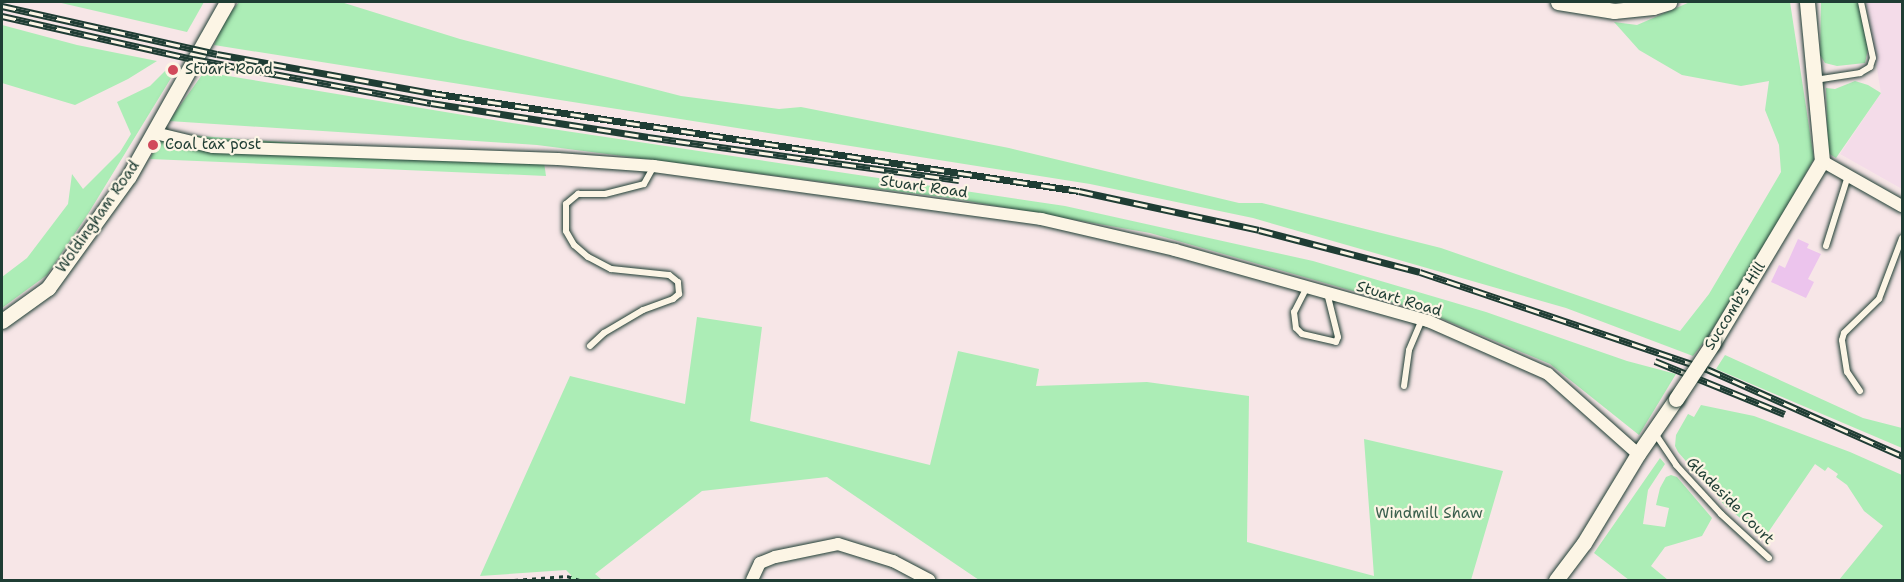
<!DOCTYPE html>
<html>
<head>
<meta charset="utf-8">
<style>
  body { margin:0 }
  #map { position:relative; width:1904px; height:582px; overflow:hidden; background:#f7e6e7; font-family:"Shantell Sans",sans-serif }
  div>[style] { position:absolute }
  [style*='--x'] { left:calc(var(--x)*1px); top:calc(var(--y)*1px); width:calc(var(--w)*1px); rotate:calc(var(--a)*1deg) }
  .built>* { inset:0; background:#f4dce9 }
  .green>* { inset:0; background:#acedb6 }
  .building>* { inset:0; background:#ecc4ed }
  .path>* { height:3px; margin-top:-1.5px; transform-origin:0; background:repeating-linear-gradient(90deg,#1f3d34 0 4.5px,transparent 0 9px) }
  .roads { filter:drop-shadow(0 0 2px #1f3d34) drop-shadow(0 0 2px #1f3d34) }
  .service>* { height:6px; margin:-3px; padding:0 3px; transform-origin:3px; border-radius:3px; background:#fcf5e5 }
  .minor>* { height:12px; margin:-6px; padding:0 6px; transform-origin:6px; border-radius:6px; background:#fcf5e5 }
  .tertiary>* { height:15px; margin:-7.5px; padding:0 7.5px; transform-origin:7.5px; border-radius:7.5px; background:#fcf5e5 }
  .rail>* { height:7px; margin-top:-3.5px; transform-origin:0; background:repeating-linear-gradient(90deg,#fcf5e5 0 14px,#1f3d34 0 28px); box-sizing:border-box; border-block:2px solid #1f3d34 }
  .bridges { filter:drop-shadow(0 0 2px #1f3d34) drop-shadow(0 0 2px #1f3d34) }
  .tertiary-bridge>* { height:15px; margin:-7.5px; padding:0 7.5px; transform-origin:7.5px; border-radius:7.5px; background:#fcf5e5 }
  .dots>* { width:16px; height:16px; translate:-50% -50%; box-sizing:border-box; border:3px solid #fcf5e5; border-radius:50% }
  span { translate:-50% -50%; white-space:nowrap; text-align:center; line-height:1.15; -webkit-text-stroke:4.5px #fcf5e5; paint-order:stroke }
  .poi-label { font-size:15px; color:#1f3d34 }
  .left { translate:0 -50%; text-align:left }
  .street-label { font-size:15px; color:#1f3d34 }
  .park-label { font-size:15px; color:#3b604e }
  .frame { position:absolute; inset:0; border:3px solid #1f3d34; pointer-events:none }
</style>
</head>
<body>
<div id="map">
  <div class="built">
    <div style="clip-path:polygon(1866px 2px,1902px 2px,1902px 189px,1840px 154px,1881px 93px)"></div>
  </div>
  <div class="green">
    <div style="clip-path:polygon(57px 2px,204px 2px,187px 32px)"></div>
    <div style="clip-path:polygon(239px 2px,341px 2px,460px 39px,681px 96px,779px 109px,801px 107px,1009px 148px,1239px 203px,1262px 203px,1441px 248px,1680px 331px,1709px 294px,1781px 172px,1779px 145px,1765px 110px,1769px 81px,1741px 86px,1682px 75px,1639px 50px,1614px 22px,1637px 25px,1690px 2px,1790px 2px,1814px 159px,1759px 255px,1707px 338px,1693px 356px,1566px 308px,1253px 218px,1090px 184px,214px 45px,225px 19px)"></div>
    <div style="clip-path:polygon(1821px 2px,1858px 2px,1868px 49px,1865px 63px,1837px 66px,1825px 63px,1820px 55px)"></div>
    <div style="clip-path:polygon(2px 25px,77px 45px,157px 61px,128px 79px,75px 105px,2px 83px)"></div>
    <div style="clip-path:polygon(172px 64px,179px 65px,88px 214px,47px 275px,2px 308px,2px 277px,27px 258px,68px 204px,72px 174px,83px 189px,120px 152px,131px 134px,117px 102px,150px 86px)"></div>
    <div style="clip-path:polygon(204px 72px,512px 123px,1065px 206px,1313px 261px,1486px 312px,1627px 361px,1676px 374px,1639px 435px,1550px 364px,1426px 312px,1150px 233px,956px 199px,537px 145px,169px 121px)"></div>
    <div style="clip-path:polygon(1855px 81px,1868px 85px,1881px 93px,1836px 158px,1828px 153px,1826px 88px,1835px 89px)"></div>
    <div style="clip-path:polygon(161px 133px,544px 162px,546px 176px,150px 159px)"></div>
    <div style="clip-path:polygon(697px 317px,762px 327px,750px 421px,930px 465px,958px 351px,1039px 369px,1036px 386px,1147px 382px,1249px 396px,1247px 542px,1374px 576px,1364px 439px,1503px 471px,1471px 580px,979px 580px,827px 477px,702px 491px,595px 574px,602px 580px,571px 580px,571px 575px,566px 570px,480px 576px,570px 376px,685px 404px)"></div>
    <div style="clip-path:polygon(1725px 355px,1863px 418px,1902px 428px,1902px 448px,1716px 369px)"></div>
    <div style="clip-path:polygon(1701px 405px,1754px 416px,1850px 452px,1902px 475px,1902px 580px,1839px 580px,1883px 526px,1864px 511px,1847px 485px,1836px 477px,1838px 474px,1828px 467px,1825px 471px,1815px 464px,1765px 537px,1726px 507px,1678px 452px,1675px 446px,1676px 435px,1688px 414px,1694px 417px)"></div>
    <div style="clip-path:polygon(1660px 458px,1665px 464px,1648px 490px,1643px 524px,1665px 527px,1669px 508px,1656px 505px,1660px 488px,1666px 477px,1671px 475px,1677px 477px,1712px 518px,1702px 536px,1665px 547px,1651px 566px,1668px 580px,1629px 580px,1594px 553px)"></div>
  </div>
  <div class="building">
    <div style="clip-path:polygon(1798px 239px,1809px 244px,1807px 248px,1821px 254px,1808px 279px,1814px 282px,1806px 298px,1771px 282px,1779px 265px,1785px 268px)"></div>
  </div>
  <div class="path">
    <div style="--x:514;--y:580;--w:53;--a:-4.3"></div>
    <div style="--x:567;--y:576;--w:13;--a:18"></div>
  </div>
  <div class="roads">
    <div class="service">
      <div style="--x:1815;--y:80;--w:46;--a:-8.8"></div>
      <div style="--x:1860;--y:73;--w:12;--a:-31"></div>
      <div style="--x:1870;--y:67;--w:9;--a:-72"></div>
      <div style="--x:1873;--y:58;--w:57;--a:-102.1"></div>
      <div style="--x:1826;--y:246;--w:73;--a:-72.6"></div>
      <div style="--x:1307;--y:287;--w:28;--a:117"></div>
      <div style="--x:1294;--y:312;--w:16;--a:83"></div>
      <div style="--x:1296;--y:328;--w:8;--a:45"></div>
      <div style="--x:1302;--y:334;--w:35;--a:13"></div>
      <div style="--x:1336;--y:342;--w:5;--a:-68"></div>
      <div style="--x:1338;--y:337;--w:45;--a:-104"></div>
      <div style="--x:590;--y:346;--w:19;--a:-43"></div>
      <div style="--x:604;--y:333;--w:45;--a:-30.5"></div>
      <div style="--x:643;--y:310;--w:32;--a:-20"></div>
      <div style="--x:673;--y:299;--w:8;--a:-40"></div>
      <div style="--x:679;--y:294;--w:12;--a:-95"></div>
      <div style="--x:678;--y:282;--w:11;--a:-142"></div>
      <div style="--x:669;--y:275;--w:58;--a:-174.1"></div>
      <div style="--x:611;--y:269;--w:26;--a:-152"></div>
      <div style="--x:588;--y:257;--w:18;--a:-139"></div>
      <div style="--x:574;--y:245;--w:16;--a:-120"></div>
      <div style="--x:566;--y:231;--w:27;--a:-90"></div>
      <div style="--x:566;--y:204;--w:16;--a:-40"></div>
      <div style="--x:578;--y:194;--w:27;--a:0"></div>
      <div style="--x:605;--y:194;--w:40;--a:-14.4"></div>
      <div style="--x:644;--y:184;--w:21;--a:-61"></div>
      <div style="--x:1404;--y:386;--w:36;--a:-82"></div>
      <div style="--x:1409;--y:350;--w:34;--a:-67"></div>
      <div style="--x:1860;--y:391;--w:23;--a:-124"></div>
      <div style="--x:1847;--y:372;--w:32;--a:-99"></div>
      <div style="--x:1842;--y:340;--w:7;--a:-74"></div>
      <div style="--x:1844;--y:333;--w:49;--a:-44.2"></div>
      <div style="--x:1879;--y:299;--w:65;--a:-69.3"></div>
      <div style="--x:1654;--y:432;--w:40;--a:56"></div>
      <div style="--x:1676;--y:465;--w:67;--a:47.4"></div>
      <div style="--x:1721;--y:514;--w:65;--a:42.5"></div>
    </div>
    <div class="minor">
      <div style="--x:155;--y:133;--w:60;--a:13.6"></div>
      <div style="--x:213;--y:147;--w:345;--a:2"></div>
      <div style="--x:558;--y:159;--w:96;--a:4.2"></div>
      <div style="--x:654;--y:166;--w:391;--a:7.8"></div>
      <div style="--x:1041;--y:219;--w:138;--a:13"></div>
      <div style="--x:1175;--y:250;--w:263;--a:15.7"></div>
      <div style="--x:1428;--y:321;--w:131;--a:23.8"></div>
      <div style="--x:1548;--y:374;--w:120;--a:41.6"></div>
      <div style="--x:1822;--y:161;--w:92;--a:29.4"></div>
      <div style="--x:752;--y:580;--w:19;--a:-65"></div>
      <div style="--x:760;--y:563;--w:16;--a:-22"></div>
      <div style="--x:775;--y:557;--w:64;--a:-11.7"></div>
      <div style="--x:838;--y:544;--w:58;--a:17.2"></div>
      <div style="--x:893;--y:561;--w:41;--a:27.8"></div>
    </div>
    <div class="tertiary">
      <div style="--x:1558;--y:2;--w:57;--a:9.1"></div>
      <div style="--x:1614;--y:11;--w:39;--a:-6"></div>
      <div style="--x:1653;--y:7;--w:17;--a:-17"></div>
      <div style="--x:2;--y:321;--w:57;--a:-35.7"></div>
      <div style="--x:48;--y:288;--w:138;--a:-54.1"></div>
      <div style="--x:129;--y:176;--w:200;--a:-60.6"></div>
      <div style="--x:1713;--y:343;--w:212;--a:-59.1"></div>
      <div style="--x:1822;--y:161;--w:160;--a:-95.4"></div>
      <div style="--x:1556;--y:580;--w:46;--a:-52.9"></div>
      <div style="--x:1584;--y:543;--w:104;--a:-58.8"></div>
      <div style="--x:1638;--y:454;--w:67;--a:-55.4"></div>
    </div>
  </div>
  <div class="rail">
    <div style="--x:2;--y:6;--w:220;--a:12.6"></div>
    <div style="--x:217;--y:54;--w:219;--a:10.3"></div>
    <div style="--x:432;--y:93;--w:654;--a:8.61"></div>
    <div style="--x:1079;--y:191;--w:184;--a:12.2"></div>
    <div style="--x:1259;--y:230;--w:166;--a:14.6"></div>
    <div style="--x:1420;--y:272;--w:303;--a:18.7"></div>
    <div style="--x:1707;--y:369;--w:214;--a:24"></div>
    <div style="--x:2;--y:16;--w:196;--a:12.7"></div>
    <div style="--x:193;--y:59;--w:242;--a:10.5"></div>
    <div style="--x:431;--y:103;--w:220;--a:8.9"></div>
    <div style="--x:648;--y:137;--w:314;--a:7.9"></div>
    <div style="--x:1655;--y:361;--w:140;--a:22.2"></div>
  </div>
  <div class="bridges">
    <div class="tertiary-bridge">
      <div style="--x:1676;--y:399;--w:67;--a:-56.5"></div>
    </div>
  </div>
  <div class="dots">
    <div style="left:173px;top:70px;background:#d1495b"></div>
    <div style="left:153px;top:145px;background:#d1495b"></div>
  </div>
  <div class="poi-label">
    <span class="left" style="left:185px;top:70px">Stuart Road</span>
    <span class="left" style="left:165px;top:145px">Coal tax post</span>
  </div>
  <div class="street-label">
    <span style="left:924px;top:187px;rotate:8deg">Stuart Road</span>
    <span style="left:98px;top:217px;rotate:-55deg">Woldingham Road</span>
    <span style="left:1399px;top:299px;rotate:17deg">Stuart Road</span>
    <span style="left:1735px;top:306px;rotate:-58deg">Succomb's Hill</span>
    <span style="left:1730px;top:501px;rotate:45deg">Gladeside Court</span>
  </div>
  <div class="park-label">
    <span style="left:1429px;top:514px">Windmill Shaw</span>
  </div>
  <div class="frame"></div>
</div>
</body>
</html>
